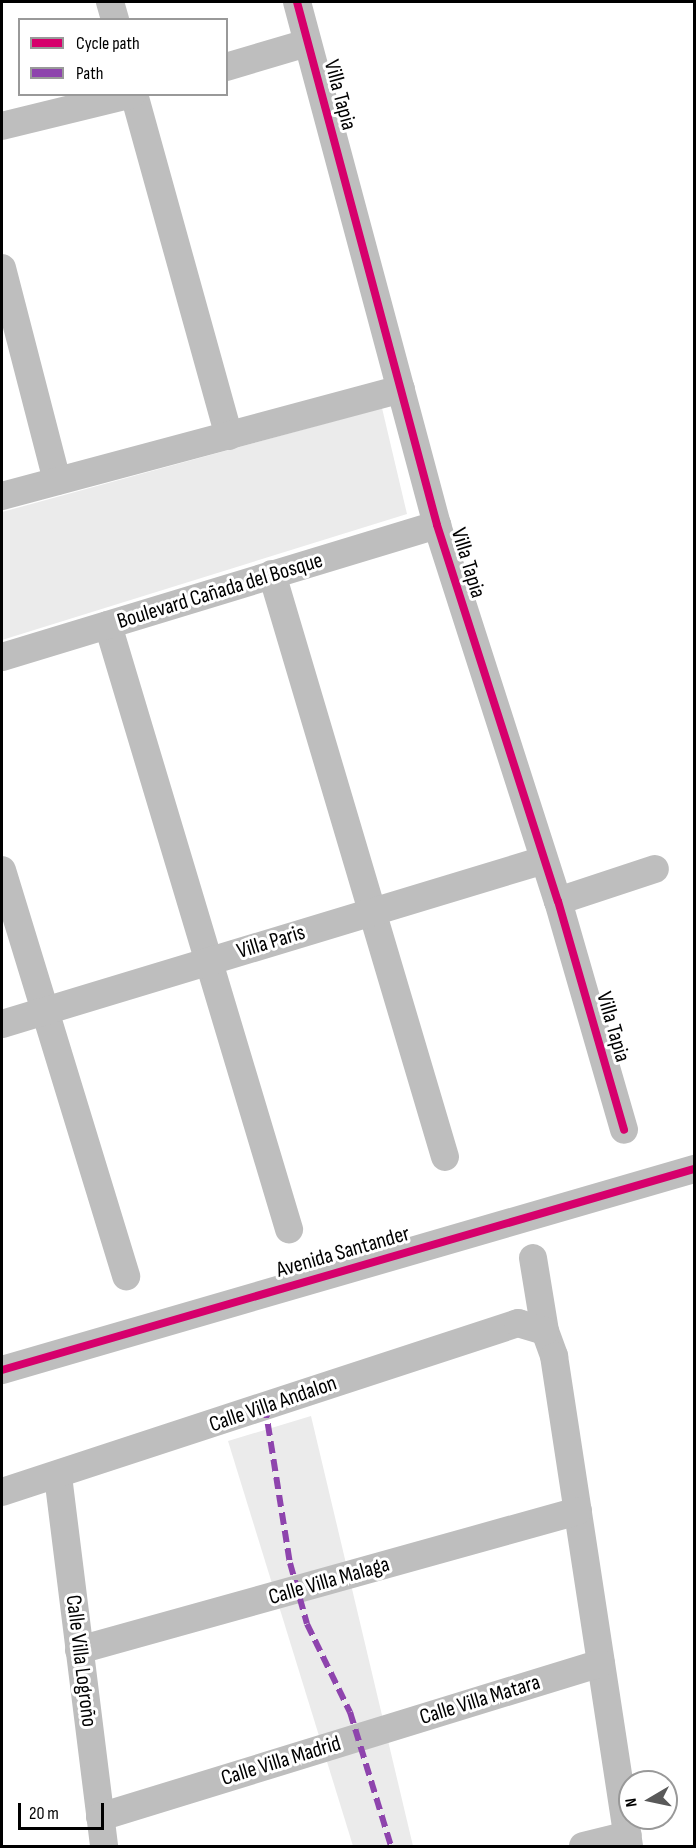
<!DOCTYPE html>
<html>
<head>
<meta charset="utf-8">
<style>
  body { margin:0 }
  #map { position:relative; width:696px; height:1848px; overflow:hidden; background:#fff; font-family:"Sofia Sans Condensed",sans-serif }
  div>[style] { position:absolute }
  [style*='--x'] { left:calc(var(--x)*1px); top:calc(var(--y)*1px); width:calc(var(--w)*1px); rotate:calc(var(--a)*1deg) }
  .green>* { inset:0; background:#ebebeb }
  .minor>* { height:28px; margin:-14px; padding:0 14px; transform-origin:14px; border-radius:14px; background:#bebebe }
  .quiet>* { height:6px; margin-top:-3px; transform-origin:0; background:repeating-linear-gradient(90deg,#8e44ad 0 12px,transparent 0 18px) }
  .cycleway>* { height:8px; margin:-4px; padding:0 4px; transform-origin:4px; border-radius:4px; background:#d6006c }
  span { translate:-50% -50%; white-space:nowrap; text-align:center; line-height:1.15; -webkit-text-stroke:6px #fff; paint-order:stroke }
  .street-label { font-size:22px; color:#000 }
  .frame { position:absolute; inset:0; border:3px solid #000; pointer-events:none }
  .legend { position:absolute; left:18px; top:18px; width:210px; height:78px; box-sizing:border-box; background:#fff; border:2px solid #999; margin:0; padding:8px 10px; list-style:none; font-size:18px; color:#000 }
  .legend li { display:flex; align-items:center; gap:12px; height:30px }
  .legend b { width:30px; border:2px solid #999 }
  .north { position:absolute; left:618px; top:1770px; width:60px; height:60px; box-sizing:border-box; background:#fff; border:2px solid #999; border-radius:50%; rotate:261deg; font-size:16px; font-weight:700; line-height:24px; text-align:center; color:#000 }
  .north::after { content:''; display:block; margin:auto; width:21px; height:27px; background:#595959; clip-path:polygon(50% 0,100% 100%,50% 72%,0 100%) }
  .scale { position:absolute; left:18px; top:1803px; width:86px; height:27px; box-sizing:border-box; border:3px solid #000; border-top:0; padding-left:8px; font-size:18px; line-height:21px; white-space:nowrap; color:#000; -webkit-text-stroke:4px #fff; paint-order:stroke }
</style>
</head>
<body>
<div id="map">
  <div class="green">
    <div style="clip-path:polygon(382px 408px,407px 514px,2px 640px,2px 512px)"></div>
    <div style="clip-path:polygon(311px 1416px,413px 1846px,353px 1846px,228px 1441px)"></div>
  </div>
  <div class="minor">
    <div style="--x:110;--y:2;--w:19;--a:74"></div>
    <div style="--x:297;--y:2;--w:541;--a:75.01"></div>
    <div style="--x:437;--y:525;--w:395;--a:72.2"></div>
    <div style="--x:558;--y:901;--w:238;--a:73.9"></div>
    <div style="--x:226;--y:67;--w:84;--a:-16.5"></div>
    <div style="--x:134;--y:94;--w:355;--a:74.5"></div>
    <div style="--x:2;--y:126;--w:134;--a:-13.8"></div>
    <div style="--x:2;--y:268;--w:220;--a:75.5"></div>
    <div style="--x:2;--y:496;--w:413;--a:-15"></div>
    <div style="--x:272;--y:574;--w:608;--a:73.47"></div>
    <div style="--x:108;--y:625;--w:631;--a:73.32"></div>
    <div style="--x:2;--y:657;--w:455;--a:-16.9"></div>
    <div style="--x:2;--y:870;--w:425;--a:73"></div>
    <div style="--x:558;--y:901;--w:102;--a:-18.3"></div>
    <div style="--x:2;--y:1024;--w:563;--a:-16.83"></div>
    <div style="--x:533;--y:1258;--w:74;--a:80.7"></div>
    <div style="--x:545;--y:1331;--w:27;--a:70"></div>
    <div style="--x:554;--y:1356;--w:496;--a:81.3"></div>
    <div style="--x:2;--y:1370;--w:721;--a:-16.2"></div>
    <div style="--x:58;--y:1476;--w:373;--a:82.9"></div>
    <div style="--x:2;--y:1492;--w:543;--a:-18.13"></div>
    <div style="--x:518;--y:1323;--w:28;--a:17"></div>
    <div style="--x:79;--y:1650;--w:518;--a:-15.57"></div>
    <div style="--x:100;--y:1817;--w:524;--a:-17.09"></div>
    <div style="--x:583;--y:1846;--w:46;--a:-13.7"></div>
  </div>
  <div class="quiet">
    <div style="--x:265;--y:1406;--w:159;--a:81"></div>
    <div style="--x:290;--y:1563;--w:63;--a:74.4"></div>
    <div style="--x:307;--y:1624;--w:98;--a:64"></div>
    <div style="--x:350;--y:1712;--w:140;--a:73"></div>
  </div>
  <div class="cycleway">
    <div style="--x:297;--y:2;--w:541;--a:75.01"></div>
    <div style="--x:437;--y:525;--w:395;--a:72.2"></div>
    <div style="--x:558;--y:901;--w:238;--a:73.9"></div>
    <div style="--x:2;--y:1370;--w:721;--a:-16.2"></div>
  </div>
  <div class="street-label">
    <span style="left:340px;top:95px;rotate:75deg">Villa Tapia</span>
    <span style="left:468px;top:563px;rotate:73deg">Villa Tapia</span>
    <span style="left:220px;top:591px;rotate:-17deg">Boulevard Cañada del Bosque</span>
    <span style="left:271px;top:942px;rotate:-17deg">Villa Paris</span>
    <span style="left:613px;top:1027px;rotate:74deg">Villa Tapia</span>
    <span style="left:343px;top:1252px;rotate:-16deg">Avenida Santander</span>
    <span style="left:273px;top:1404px;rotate:-19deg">Calle Villa Andalon</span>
    <span style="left:329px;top:1581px;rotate:-16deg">Calle Villa Malaga</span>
    <span style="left:81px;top:1661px;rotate:83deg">Calle Villa Logroño</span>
    <span style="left:480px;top:1700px;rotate:-17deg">Calle Villa Matara</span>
    <span style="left:281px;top:1761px;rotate:-17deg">Calle Villa Madrid</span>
  </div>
  <div class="frame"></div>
  <ul class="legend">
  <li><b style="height:8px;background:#d6006c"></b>Cycle path</li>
  <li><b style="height:8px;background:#8e44ad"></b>Path</li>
  </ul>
  <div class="north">N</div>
  <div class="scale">20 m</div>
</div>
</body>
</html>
